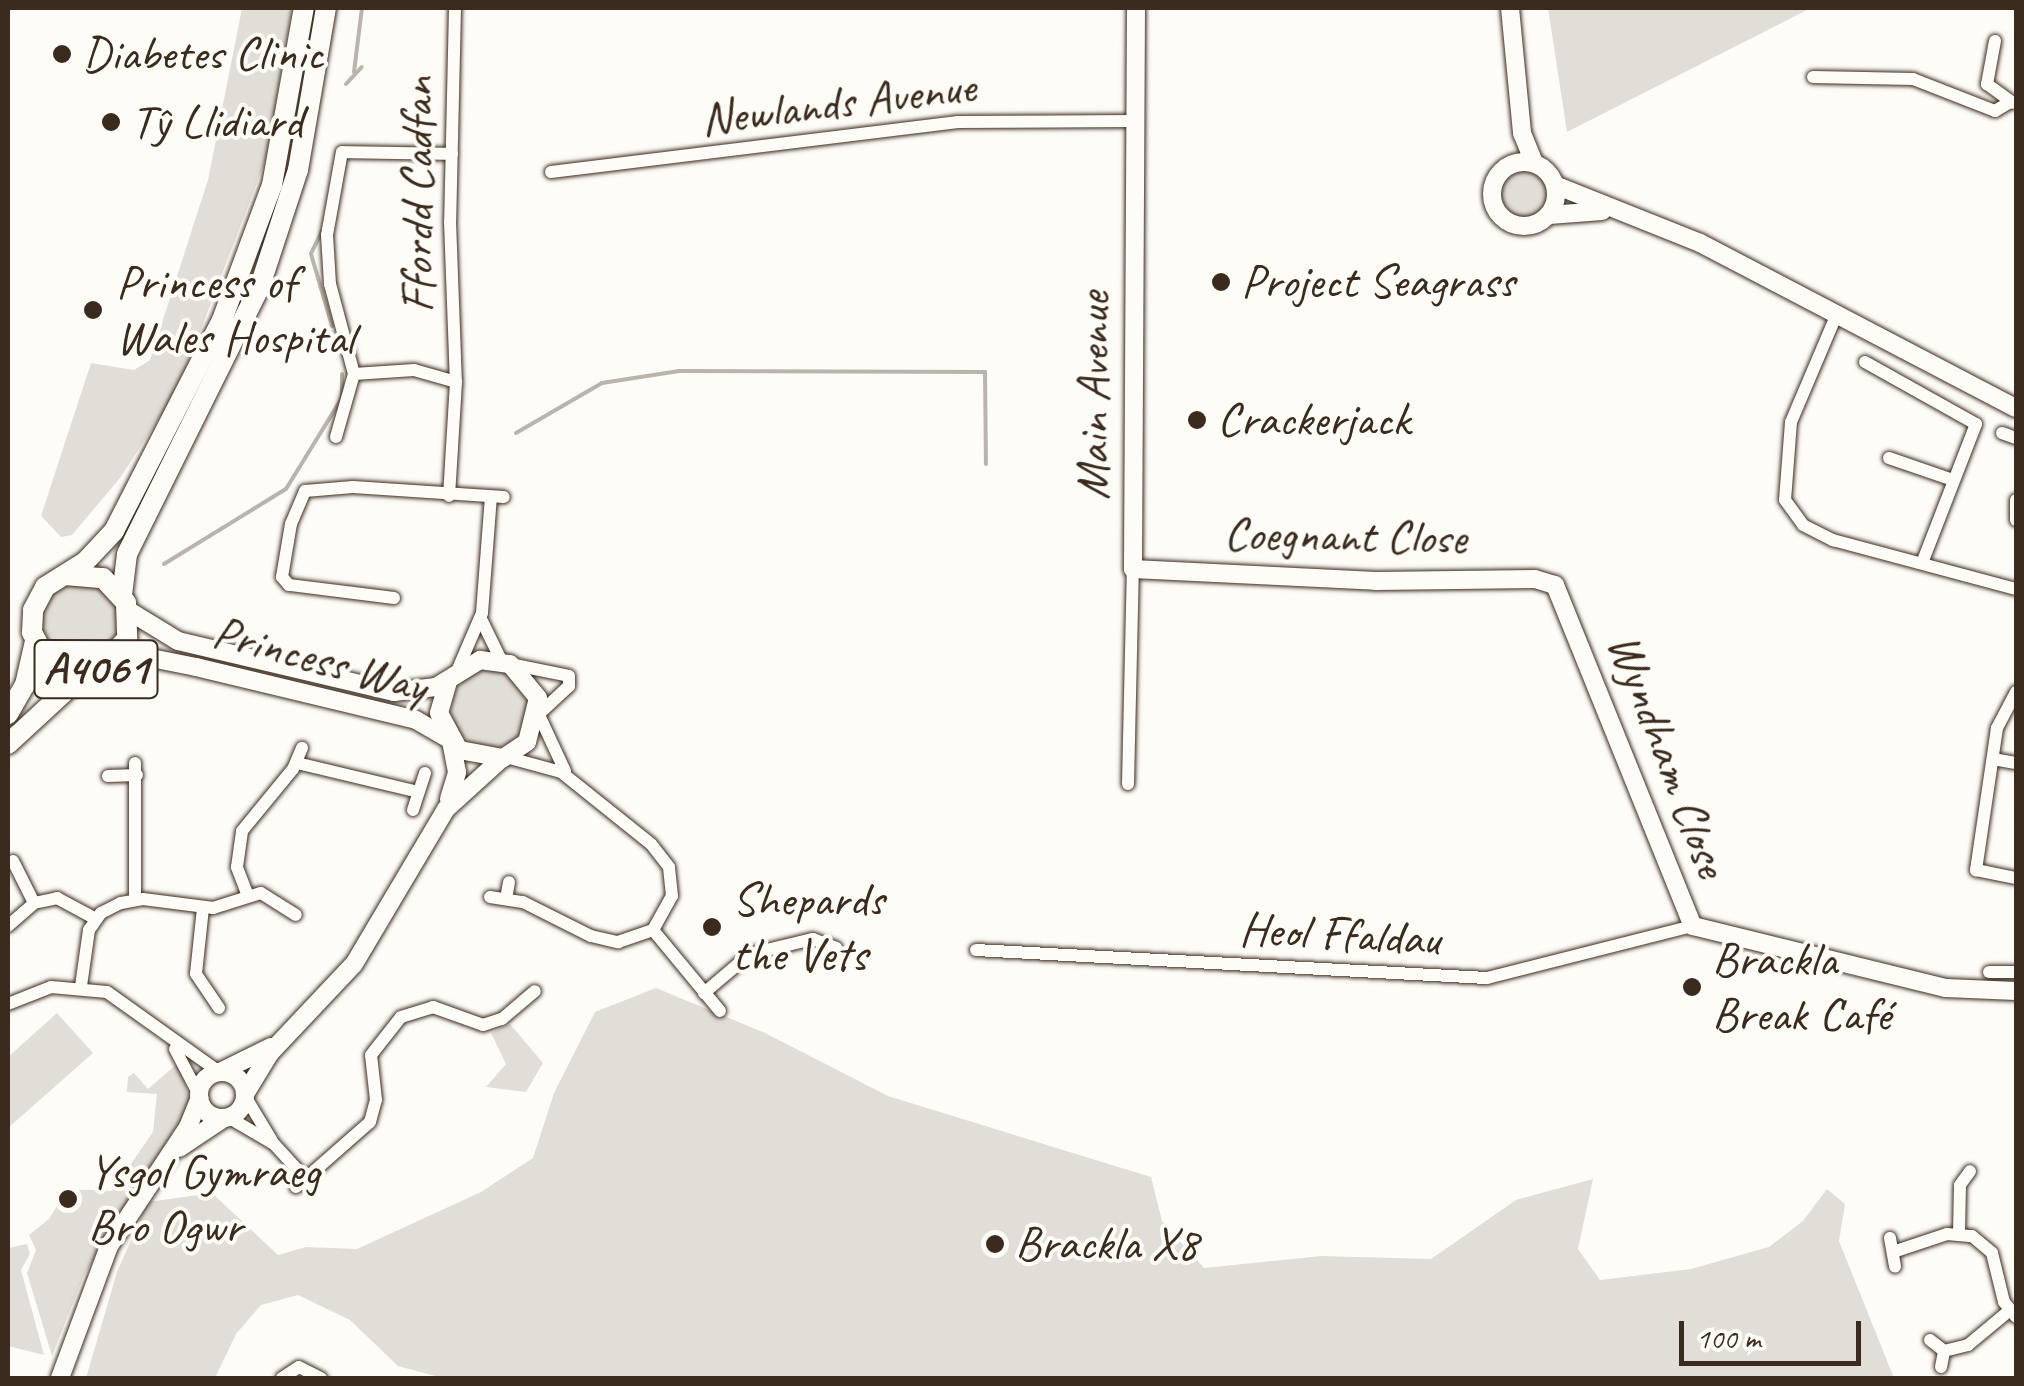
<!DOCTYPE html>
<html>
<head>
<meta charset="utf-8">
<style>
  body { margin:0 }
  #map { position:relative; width:2024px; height:1386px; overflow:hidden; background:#fdfcf7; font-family:Caveat,sans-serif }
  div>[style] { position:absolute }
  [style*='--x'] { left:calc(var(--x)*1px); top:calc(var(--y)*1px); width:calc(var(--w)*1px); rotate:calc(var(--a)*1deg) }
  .green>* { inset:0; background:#e1ded7 }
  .round { border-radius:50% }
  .stream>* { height:4px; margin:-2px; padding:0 2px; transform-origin:2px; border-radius:2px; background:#bbb4ad }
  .roads { filter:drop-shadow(0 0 2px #3b2a1e) drop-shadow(0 0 2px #3b2a1e) }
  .street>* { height:12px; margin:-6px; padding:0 6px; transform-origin:6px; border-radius:6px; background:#fdfcf7 }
  .secondary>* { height:18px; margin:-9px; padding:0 9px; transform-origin:9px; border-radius:9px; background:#fdfcf7 }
  .secondary>.ring { margin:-9px; padding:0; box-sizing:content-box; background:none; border:18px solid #fdfcf7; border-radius:50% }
  .primary>* { height:20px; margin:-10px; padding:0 10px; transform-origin:10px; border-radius:10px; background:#fdfcf7 }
  .dots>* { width:28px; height:28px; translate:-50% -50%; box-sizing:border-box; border:5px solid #fdfcf7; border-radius:50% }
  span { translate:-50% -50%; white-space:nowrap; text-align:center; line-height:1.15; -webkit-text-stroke:8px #fdfcf7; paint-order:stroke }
  .shield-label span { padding:2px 8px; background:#fdfcf7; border:2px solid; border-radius:8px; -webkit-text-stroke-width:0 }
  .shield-label { font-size:45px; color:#3b2a1e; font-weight:700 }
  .poi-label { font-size:48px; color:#3b2a1e }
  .left { translate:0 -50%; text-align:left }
  .street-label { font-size:48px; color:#3b2a1e }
  .frame { position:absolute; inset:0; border:10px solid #3b2a1e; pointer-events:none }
  .scale { position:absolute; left:1679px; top:1321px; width:182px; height:45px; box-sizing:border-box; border:5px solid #3b2a1e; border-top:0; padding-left:12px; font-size:30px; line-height:35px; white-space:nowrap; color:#3b2a1e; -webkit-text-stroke:8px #fdfcf7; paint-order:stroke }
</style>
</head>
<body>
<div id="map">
  <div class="green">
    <div style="clip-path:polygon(242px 8px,292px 8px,266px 159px,178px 389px,120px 478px,72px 535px,61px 537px,41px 516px,91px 363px,134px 370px,150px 360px,208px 180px)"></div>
    <div style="clip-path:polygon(1548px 8px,1811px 8px,1567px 132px)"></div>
    <div class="round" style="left:1499px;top:167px;width:50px;height:50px"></div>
    <div class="round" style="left:40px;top:582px;width:80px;height:80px"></div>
    <div class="round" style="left:451px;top:670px;width:78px;height:78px"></div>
    <div style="clip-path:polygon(656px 988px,765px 1033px,888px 1096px,1151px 1177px,1162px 1221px,1204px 1268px,1322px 1256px,1431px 1259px,1516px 1200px,1593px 1179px,1578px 1249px,1600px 1280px,1691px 1269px,1769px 1247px,1803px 1221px,1827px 1189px,1845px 1204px,1839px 1241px,1894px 1378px,443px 1378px,398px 1366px,350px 1320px,298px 1295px,261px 1305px,236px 1334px,215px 1378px,86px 1378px,117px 1272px,148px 1202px,212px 1193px,278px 1255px,306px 1247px,357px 1249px,481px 1192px,533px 1158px,554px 1093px,595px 1012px)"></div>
    <div style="clip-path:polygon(57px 1013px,93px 1053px,8px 1128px,8px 1057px)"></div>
    <div style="clip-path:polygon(510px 1024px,543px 1063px,526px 1092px,486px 1087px,506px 1064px,491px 1033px)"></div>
    <div style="clip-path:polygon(178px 1063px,191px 1103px,84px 1275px,52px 1356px,27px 1273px,36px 1250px,29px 1235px,49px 1219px,67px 1189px,112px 1191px,153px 1132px,157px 1094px,127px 1092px,128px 1077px,134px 1073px,148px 1089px)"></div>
    <div style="clip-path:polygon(27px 1244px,30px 1254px,21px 1270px,44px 1355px,8px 1346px,8px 1248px)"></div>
  </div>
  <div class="stream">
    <div style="--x:354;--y:72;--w:64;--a:-82.9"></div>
    <div style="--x:346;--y:84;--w:23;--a:-47"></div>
    <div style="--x:322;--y:231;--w:25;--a:116"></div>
    <div style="--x:311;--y:254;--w:75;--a:73.7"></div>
    <div style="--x:516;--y:433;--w:99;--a:-30.2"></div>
    <div style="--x:602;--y:383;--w:78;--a:-8.9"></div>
    <div style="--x:679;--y:371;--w:306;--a:0.2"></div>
    <div style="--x:985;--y:372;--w:92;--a:89.4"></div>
    <div style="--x:164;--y:564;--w:143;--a:-31.6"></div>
    <div style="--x:286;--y:489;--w:107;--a:-58.4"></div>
    <div style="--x:342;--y:398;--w:24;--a:-90"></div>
  </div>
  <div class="roads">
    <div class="street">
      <div style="--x:455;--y:8;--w:213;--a:91.3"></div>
      <div style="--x:450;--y:221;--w:161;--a:87.9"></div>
      <div style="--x:1995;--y:41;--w:44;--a:100.5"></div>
      <div style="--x:1987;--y:84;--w:32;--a:36"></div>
      <div style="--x:1813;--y:77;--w:100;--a:1.1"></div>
      <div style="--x:1913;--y:79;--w:88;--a:21.3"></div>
      <div style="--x:1995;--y:111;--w:17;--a:-31"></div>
      <div style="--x:551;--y:172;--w:410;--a:-7"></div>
      <div style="--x:958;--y:122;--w:176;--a:-0.3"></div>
      <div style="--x:1836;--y:316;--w:115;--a:113"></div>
      <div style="--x:1791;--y:422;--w:78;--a:94.4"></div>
      <div style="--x:1785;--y:500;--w:31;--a:54"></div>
      <div style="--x:1803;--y:525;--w:34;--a:27"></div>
      <div style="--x:1833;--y:540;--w:189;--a:15"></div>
      <div style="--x:1865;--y:362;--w:127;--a:29.2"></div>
      <div style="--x:1976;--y:424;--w:149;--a:111.2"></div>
      <div style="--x:354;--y:374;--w:93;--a:-104.9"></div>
      <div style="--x:330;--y:284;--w:49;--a:-93.5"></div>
      <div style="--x:327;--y:235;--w:84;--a:-79.8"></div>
      <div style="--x:342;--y:152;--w:110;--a:1"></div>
      <div style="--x:2002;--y:433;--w:15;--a:20"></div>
      <div style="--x:336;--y:437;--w:66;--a:-74.1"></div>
      <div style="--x:354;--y:374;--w:60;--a:-3.8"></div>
      <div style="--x:414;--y:370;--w:44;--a:15.9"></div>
      <div style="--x:456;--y:382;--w:114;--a:93.5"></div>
      <div style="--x:1889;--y:458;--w:68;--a:19"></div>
      <div style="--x:2016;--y:500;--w:20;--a:90"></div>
      <div style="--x:394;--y:598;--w:106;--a:-172.9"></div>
      <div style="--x:289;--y:585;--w:11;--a:-131"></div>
      <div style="--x:282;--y:577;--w:54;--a:-80.4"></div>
      <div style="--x:291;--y:524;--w:36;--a:-67"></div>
      <div style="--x:305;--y:491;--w:48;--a:-4.8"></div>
      <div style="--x:353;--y:487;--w:151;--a:3.8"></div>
      <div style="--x:482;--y:621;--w:46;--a:64"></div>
      <div style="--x:510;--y:664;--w:60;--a:11.5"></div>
      <div style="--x:569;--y:676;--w:10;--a:90"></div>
      <div style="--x:569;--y:686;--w:41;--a:137"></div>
      <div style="--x:457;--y:671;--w:63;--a:-66.7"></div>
      <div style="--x:482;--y:613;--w:116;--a:-85.6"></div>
      <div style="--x:2016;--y:692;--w:41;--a:117.8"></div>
      <div style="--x:1997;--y:728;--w:144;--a:98.4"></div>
      <div style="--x:1976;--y:870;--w:41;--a:11.3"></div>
      <div style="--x:539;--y:715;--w:62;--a:65.1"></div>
      <div style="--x:1993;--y:759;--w:23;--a:10"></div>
      <div style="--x:297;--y:763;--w:125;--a:13.4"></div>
      <div style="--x:108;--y:776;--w:29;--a:-2"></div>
      <div style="--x:1128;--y:784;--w:215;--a:-88.7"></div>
      <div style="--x:413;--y:810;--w:39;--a:-72"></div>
      <div style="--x:13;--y:861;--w:47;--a:63.4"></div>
      <div style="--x:248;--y:896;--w:31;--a:-111"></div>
      <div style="--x:237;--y:867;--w:36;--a:-82"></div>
      <div style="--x:242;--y:831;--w:80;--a:-50.6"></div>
      <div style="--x:293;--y:769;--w:23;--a:-67"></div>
      <div style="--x:490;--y:897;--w:33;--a:9"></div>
      <div style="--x:523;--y:902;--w:76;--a:26.6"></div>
      <div style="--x:591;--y:936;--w:28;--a:13"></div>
      <div style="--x:618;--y:942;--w:37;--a:-19"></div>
      <div style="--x:653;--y:930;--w:39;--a:-61"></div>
      <div style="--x:672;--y:896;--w:29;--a:-96"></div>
      <div style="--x:669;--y:867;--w:29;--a:-128"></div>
      <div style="--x:651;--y:844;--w:115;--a:-141.3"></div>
      <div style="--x:561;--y:772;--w:57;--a:-164.7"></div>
      <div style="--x:135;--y:899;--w:136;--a:-90"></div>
      <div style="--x:506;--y:899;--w:17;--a:-80"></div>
      <div style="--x:203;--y:908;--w:66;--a:96.1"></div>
      <div style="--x:196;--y:974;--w:41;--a:55.9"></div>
      <div style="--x:8;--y:926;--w:35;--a:-41"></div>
      <div style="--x:34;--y:903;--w:24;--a:-12"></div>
      <div style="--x:57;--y:898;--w:44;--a:28.3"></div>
      <div style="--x:653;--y:930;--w:105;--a:50.4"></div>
      <div style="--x:976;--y:950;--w:512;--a:3.14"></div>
      <div style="--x:1487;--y:978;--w:212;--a:-14.2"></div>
      <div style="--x:1989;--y:972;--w:27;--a:0"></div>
      <div style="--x:81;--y:986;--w:57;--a:-81.9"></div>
      <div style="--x:89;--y:930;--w:21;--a:-55"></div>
      <div style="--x:101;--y:913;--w:22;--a:-27"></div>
      <div style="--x:121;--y:903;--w:22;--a:-10"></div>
      <div style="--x:143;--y:899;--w:71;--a:7.3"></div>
      <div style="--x:213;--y:908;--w:50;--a:-17.4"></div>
      <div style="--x:261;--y:893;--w:41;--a:32.2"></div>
      <div style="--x:704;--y:993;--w:60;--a:-40.3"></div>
      <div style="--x:750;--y:954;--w:65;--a:-13.4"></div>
      <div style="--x:813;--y:939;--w:25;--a:21"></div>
      <div style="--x:8;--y:1004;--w:46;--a:-21.6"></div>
      <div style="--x:51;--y:987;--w:56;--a:5.1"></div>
      <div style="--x:107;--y:992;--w:138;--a:35.5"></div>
      <div style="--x:175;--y:1049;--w:52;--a:62.4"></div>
      <div style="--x:245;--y:1096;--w:52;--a:59"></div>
      <div style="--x:228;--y:1117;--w:53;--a:30.4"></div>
      <div style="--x:274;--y:1144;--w:47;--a:47.6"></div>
      <div style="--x:296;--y:1187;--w:98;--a:-41.3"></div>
      <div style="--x:370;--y:1122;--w:23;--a:-75"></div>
      <div style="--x:376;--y:1100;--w:45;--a:-96.3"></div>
      <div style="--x:371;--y:1055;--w:48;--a:-51.7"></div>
      <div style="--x:401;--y:1017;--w:34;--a:-17"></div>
      <div style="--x:433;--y:1007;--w:53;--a:19.8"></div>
      <div style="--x:483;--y:1025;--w:20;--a:-18"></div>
      <div style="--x:502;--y:1019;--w:43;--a:-40.3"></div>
      <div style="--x:1959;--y:1233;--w:48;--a:-88.8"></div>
      <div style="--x:1960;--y:1185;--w:17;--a:-54"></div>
      <div style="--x:1890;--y:1238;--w:29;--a:80"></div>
      <div style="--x:1893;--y:1252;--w:57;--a:-18.4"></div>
      <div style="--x:1947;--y:1234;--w:25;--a:5"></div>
      <div style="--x:1972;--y:1236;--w:26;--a:40"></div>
      <div style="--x:1992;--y:1253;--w:50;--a:76.2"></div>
      <div style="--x:2004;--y:1302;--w:19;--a:51"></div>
      <div style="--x:1930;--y:1340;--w:18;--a:38"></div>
      <div style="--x:1941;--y:1367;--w:16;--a:-79"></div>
      <div style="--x:1944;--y:1351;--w:25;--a:-14"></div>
      <div style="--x:1968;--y:1345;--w:55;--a:-39.8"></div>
      <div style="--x:282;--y:1378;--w:20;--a:-33"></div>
      <div style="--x:299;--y:1367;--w:25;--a:27"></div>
    </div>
    <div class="secondary">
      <div style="--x:1136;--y:8;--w:561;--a:90.31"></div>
      <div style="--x:1133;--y:569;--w:243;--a:2.8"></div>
      <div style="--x:1376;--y:581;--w:159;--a:-0.7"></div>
      <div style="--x:1535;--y:579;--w:21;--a:17"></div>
      <div style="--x:1555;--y:585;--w:368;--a:68"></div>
      <div style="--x:1693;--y:926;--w:260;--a:13.8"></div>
      <div style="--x:1946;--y:988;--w:70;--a:2.5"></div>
      <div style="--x:1510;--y:8;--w:126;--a:84.5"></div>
      <div style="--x:1522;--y:133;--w:32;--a:68"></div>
      <div class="ring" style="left:1492px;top:162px;width:46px;height:46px"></div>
      <div style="--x:1555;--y:185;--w:156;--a:21.8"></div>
      <div style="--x:1700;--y:243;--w:356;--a:27.6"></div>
      <div style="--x:1549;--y:215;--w:53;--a:-4.3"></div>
      <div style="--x:129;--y:611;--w:57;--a:31.5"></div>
      <div style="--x:178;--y:641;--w:222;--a:13.3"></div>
      <div style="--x:394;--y:692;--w:42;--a:-6.8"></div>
      <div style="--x:436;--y:687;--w:52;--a:-31.5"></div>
      <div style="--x:480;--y:660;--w:30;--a:8"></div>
      <div style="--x:510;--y:664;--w:44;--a:50.5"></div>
      <div style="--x:538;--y:698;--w:45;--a:104"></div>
      <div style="--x:527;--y:742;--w:29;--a:146"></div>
      <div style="--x:503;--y:758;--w:45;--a:-169.7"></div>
      <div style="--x:459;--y:750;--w:42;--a:-118.4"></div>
      <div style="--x:439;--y:713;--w:32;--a:-74"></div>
      <div style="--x:110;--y:662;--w:36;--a:-8"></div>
      <div style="--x:146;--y:657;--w:51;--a:11.3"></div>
      <div style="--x:196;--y:667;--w:226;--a:13.5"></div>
      <div style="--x:416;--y:720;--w:38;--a:30"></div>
      <div style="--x:449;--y:799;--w:28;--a:-73"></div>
      <div style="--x:457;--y:772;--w:31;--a:-101"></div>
      <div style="--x:220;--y:1072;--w:57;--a:-26.1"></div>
      <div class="ring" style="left:199px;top:1072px;width:28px;height:28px"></div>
      <div style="--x:245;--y:1094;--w:48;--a:-58.6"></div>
      <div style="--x:270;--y:1053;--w:122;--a:-46.7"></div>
      <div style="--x:354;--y:964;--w:180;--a:-59.3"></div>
      <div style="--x:446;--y:809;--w:73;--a:-42.2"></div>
      <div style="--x:179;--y:1148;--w:54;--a:-33.7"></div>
      <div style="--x:60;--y:1378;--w:141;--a:-69.6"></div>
      <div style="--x:109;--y:1246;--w:143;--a:-56.4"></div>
      <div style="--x:188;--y:1127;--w:31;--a:-68"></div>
    </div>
    <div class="primary">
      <div style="--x:65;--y:575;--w:38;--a:5"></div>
      <div style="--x:103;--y:578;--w:34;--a:47"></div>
      <div style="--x:126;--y:603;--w:36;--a:88"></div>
      <div style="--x:127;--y:639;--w:40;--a:134"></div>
      <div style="--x:99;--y:668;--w:28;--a:176"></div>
      <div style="--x:71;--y:670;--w:31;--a:-151"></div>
      <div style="--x:44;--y:655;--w:26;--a:-118"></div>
      <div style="--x:32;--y:632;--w:22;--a:-87"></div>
      <div style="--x:33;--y:610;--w:26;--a:-62"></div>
      <div style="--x:45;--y:587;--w:47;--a:-32"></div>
      <div style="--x:85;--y:562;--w:42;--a:-46.9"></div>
      <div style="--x:114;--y:531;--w:237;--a:-62.9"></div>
      <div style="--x:222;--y:320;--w:144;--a:-69.7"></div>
      <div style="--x:272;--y:185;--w:180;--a:-79.8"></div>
      <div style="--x:122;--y:595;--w:41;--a:-83"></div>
      <div style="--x:127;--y:554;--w:299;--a:-63.6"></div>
      <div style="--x:260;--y:286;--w:122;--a:-71.9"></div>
      <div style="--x:298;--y:170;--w:164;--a:-80.2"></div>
      <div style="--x:8;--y:714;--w:34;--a:-60"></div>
      <div style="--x:25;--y:685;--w:45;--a:-77.2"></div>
      <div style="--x:8;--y:744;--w:108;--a:-42.7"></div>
    </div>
  </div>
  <div class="dots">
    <div style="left:62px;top:54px;background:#3b2a1e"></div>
    <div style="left:111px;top:122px;background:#3b2a1e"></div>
    <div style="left:1221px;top:282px;background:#3b2a1e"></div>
    <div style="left:93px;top:310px;background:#3b2a1e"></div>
    <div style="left:1197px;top:420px;background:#3b2a1e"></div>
    <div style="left:712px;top:927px;background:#3b2a1e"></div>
    <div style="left:1692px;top:987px;background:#3b2a1e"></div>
    <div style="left:68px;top:1199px;background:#3b2a1e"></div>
    <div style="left:995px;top:1244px;background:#3b2a1e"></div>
  </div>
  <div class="shield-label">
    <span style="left:96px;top:669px">A4061</span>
  </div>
  <div class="poi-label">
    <span class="left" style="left:82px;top:54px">Diabetes Clinic</span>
    <span class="left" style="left:131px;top:122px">Tŷ Llidiard</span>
    <span class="left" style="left:116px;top:310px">Princess of<br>Wales Hospital</span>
    <span class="left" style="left:1241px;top:282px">Project Seagrass</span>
    <span class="left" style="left:1217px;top:420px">Crackerjack</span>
    <span class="left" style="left:732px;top:927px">Shepards<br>the Vets</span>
    <span class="left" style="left:1712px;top:987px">Brackla<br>Break Café</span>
    <span class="left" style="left:88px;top:1199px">Ysgol Gymraeg<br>Bro Ogwr</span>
    <span class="left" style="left:1015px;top:1244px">Brackla X8</span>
  </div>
  <div class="street-label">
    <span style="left:838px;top:103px;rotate:-7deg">Newlands Avenue</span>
    <span style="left:417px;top:195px;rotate:-90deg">Ffordd Cadfan</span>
    <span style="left:1093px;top:396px;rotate:-90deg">Main Avenue</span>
    <span style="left:1345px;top:536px;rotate:1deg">Coegnant Close</span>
    <span style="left:320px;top:659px;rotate:15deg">Princess Way</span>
    <span style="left:1668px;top:755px;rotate:69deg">Wyndham Close</span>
    <span style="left:1340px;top:934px;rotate:3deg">Heol Ffaldau</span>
  </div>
  <div class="frame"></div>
  <div class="scale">100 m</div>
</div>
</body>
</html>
